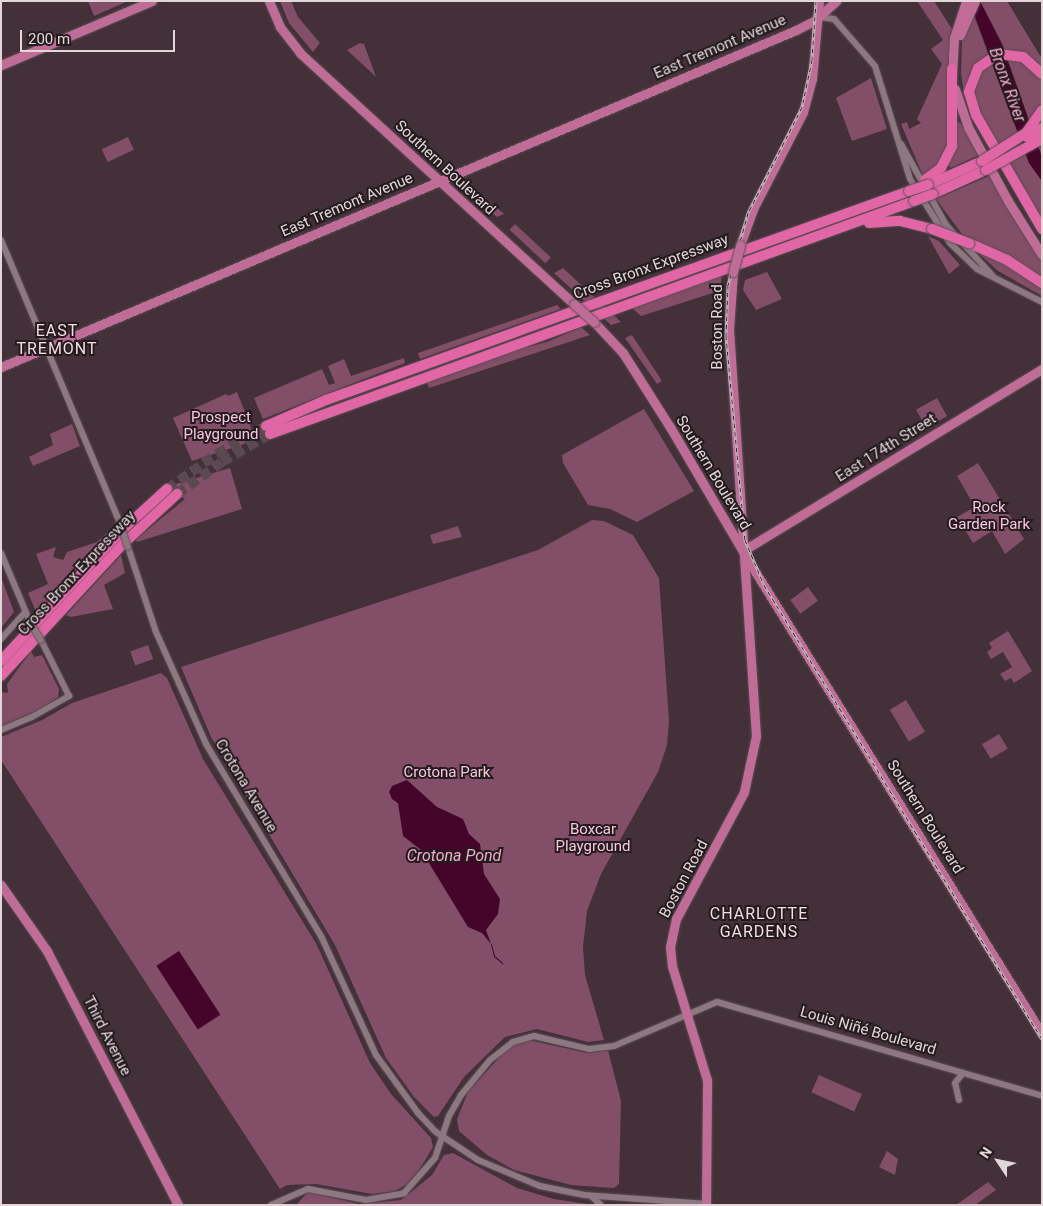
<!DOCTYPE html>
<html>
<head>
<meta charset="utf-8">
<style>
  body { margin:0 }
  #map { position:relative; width:1043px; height:1206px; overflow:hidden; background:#433039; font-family:Roboto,sans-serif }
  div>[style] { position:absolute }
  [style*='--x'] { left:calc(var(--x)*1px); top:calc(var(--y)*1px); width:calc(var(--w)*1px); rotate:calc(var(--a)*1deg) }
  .green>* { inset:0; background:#834e67; transform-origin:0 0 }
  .water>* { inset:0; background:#45052b; transform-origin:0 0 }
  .stream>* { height:1px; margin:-0.5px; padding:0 0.5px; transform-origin:0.5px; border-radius:0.5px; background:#45052b }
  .highway-tunnel>* { height:10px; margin-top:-5px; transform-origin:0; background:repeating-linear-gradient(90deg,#5b4951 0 10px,transparent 0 15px) }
  .roads { filter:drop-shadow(0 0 1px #5d4d54) drop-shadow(0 0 1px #5d4d54) }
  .minor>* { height:6px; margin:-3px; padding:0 3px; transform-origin:3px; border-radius:3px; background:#8d7781 }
  .major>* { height:9px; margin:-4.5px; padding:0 4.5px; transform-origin:4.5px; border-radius:4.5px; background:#bf6d97 }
  .highway>* { height:10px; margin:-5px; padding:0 5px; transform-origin:5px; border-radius:5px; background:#e166a5 }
  .rail>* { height:3px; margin-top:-1.5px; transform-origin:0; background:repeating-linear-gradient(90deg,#241b1f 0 4px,#beafb5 0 8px); box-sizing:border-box; border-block:1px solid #beafb5 }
  .bridges { filter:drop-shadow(0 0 1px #5d4d54) drop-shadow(0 0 1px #5d4d54) }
  .minor-bridge>* { height:6px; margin:-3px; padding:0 3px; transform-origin:3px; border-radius:3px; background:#8d7781 }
  .major-bridge>* { height:9px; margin:-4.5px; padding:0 4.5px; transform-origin:4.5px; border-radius:4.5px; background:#bf6d97 }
  .highway-bridge>* { height:10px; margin:-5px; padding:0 5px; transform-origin:5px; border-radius:5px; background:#e166a5 }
  span { translate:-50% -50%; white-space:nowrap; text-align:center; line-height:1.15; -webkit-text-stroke:4px #241b1f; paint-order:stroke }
  .street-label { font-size:15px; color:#e3d6db }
  .park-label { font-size:15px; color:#f9c7dd }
  .water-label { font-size:16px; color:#f4accc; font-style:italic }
  .neighbourhood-label { font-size:16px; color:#f4dbe5; letter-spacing:1px }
  .frame { position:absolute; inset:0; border:2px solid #e3d6db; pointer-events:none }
  .north { position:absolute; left:973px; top:1136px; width:50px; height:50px; -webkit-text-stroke:4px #241b1f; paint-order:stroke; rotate:304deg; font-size:14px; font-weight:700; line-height:20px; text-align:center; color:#e3d6db }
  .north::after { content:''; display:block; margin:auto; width:18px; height:22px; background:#e3d6db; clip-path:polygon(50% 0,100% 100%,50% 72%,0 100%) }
  .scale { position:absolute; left:20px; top:30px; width:155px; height:22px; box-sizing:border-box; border:2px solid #e3d6db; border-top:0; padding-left:6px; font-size:15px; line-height:18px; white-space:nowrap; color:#e3d6db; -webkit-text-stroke:4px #241b1f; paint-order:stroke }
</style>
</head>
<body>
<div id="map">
  <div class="green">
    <div style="clip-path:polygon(88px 1px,128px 1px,94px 16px)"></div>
    <div style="clip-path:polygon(280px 1px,291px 1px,298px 17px,320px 43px,313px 52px,289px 23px)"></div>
    <div style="clip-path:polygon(917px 1px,934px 1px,952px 29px,948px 63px,951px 136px,944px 160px,924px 178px,901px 124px,907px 122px,909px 129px,921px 123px,917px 119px,942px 64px,931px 49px,943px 40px)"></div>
    <div style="clip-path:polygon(980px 1px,1007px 1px,1042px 59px,1042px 157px,1002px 43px)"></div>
    <div style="clip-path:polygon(973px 13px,1029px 163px,1042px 181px,1042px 219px,981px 113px,974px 94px,976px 80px,985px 67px,982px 59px,970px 73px,964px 94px,961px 73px,962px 37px)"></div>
    <div style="clip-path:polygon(360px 43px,364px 44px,376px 77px,347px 50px)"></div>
    <div style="clip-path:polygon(871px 78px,887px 129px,852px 141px,836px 98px)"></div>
    <div style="clip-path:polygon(957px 122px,961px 123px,979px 155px,951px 168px,948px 165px,957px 142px)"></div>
    <div style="left:128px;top:137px;width:14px;height:29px;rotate:65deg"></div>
    <div style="clip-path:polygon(989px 176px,1042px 262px,1042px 279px,971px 238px,964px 237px,936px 199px)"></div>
    <div style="clip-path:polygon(464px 180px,504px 214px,497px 217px,460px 184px)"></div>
    <div style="left:515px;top:224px;width:49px;height:8px;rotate:43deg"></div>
    <div style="clip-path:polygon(928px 236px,939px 241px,960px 265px,949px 274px)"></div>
    <div style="clip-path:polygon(974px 249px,995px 258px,1042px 287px,1042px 296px,998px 271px)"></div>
    <div style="clip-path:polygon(563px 268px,594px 297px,621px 322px,611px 325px,554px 273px)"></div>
    <div style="clip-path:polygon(767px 272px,782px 299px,756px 310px,743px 290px,745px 280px)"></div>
    <div style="clip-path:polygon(722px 276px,719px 291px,641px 316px,632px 308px)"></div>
    <div style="clip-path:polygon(557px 305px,561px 309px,420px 359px,418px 353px)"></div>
    <div style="clip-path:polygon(581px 327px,590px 335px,429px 388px,427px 383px,518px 349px,547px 342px)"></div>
    <div style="clip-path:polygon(632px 335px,662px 381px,657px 384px,625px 338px)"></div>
    <div style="clip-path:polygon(404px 358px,405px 363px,263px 419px,254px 398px,322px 369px,329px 385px,335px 383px,328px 366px,344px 359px,351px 376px)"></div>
    <div style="clip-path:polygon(237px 392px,256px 440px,192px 461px,173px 418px,226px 394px,228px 396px)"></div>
    <div style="left:937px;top:398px;width:21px;height:24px;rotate:61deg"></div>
    <div style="clip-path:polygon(644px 409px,694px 491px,637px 522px,610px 509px,588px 505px,563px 463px,562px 455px)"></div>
    <div style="clip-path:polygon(72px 424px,80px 446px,33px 466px,29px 457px,53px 445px,50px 434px)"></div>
    <div style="clip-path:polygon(978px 463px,1024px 539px,1005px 554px,992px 531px,973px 543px,957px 517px,975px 507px,957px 476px)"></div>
    <div style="clip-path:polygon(230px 468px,242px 509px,137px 542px,136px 539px,185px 499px,170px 490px,156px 490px)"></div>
    <div style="clip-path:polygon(592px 520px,604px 521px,633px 535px,659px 578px,669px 721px,667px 745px,658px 772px,601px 874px,587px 911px,583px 947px,585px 975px,604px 1040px,588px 1042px,537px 1029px,505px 1037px,464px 1077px,438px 1116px,434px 1117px,414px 1097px,386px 1058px,335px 945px,211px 737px,181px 667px,538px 550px)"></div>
    <div style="clip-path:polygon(458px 526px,462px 537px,433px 544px,430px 535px)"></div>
    <div style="clip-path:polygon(112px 528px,113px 531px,37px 614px,28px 593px,48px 584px,36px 554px,56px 547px,53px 557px,63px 560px,67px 552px,97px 542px)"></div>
    <div style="clip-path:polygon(121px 555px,125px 573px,104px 585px,113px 609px,71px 617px,66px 615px)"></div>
    <div style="clip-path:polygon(1px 577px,14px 612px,1px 628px)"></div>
    <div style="left:808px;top:587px;width:17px;height:22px;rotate:54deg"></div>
    <div style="clip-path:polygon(1008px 631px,1032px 671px,1014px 683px,1011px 678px,1005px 681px,1000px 674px,1012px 667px,1003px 652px,991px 659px,987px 652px,992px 648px,989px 643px)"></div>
    <div style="left:148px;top:645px;width:15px;height:19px;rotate:70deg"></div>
    <div style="clip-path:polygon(31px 651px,34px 657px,42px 655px,59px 689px,58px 697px,41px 709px,1px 726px,1px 692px,8px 693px,7px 684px)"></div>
    <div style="clip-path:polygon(161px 673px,167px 678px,203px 759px,317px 945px,370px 1063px,391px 1094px,431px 1138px,433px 1147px,419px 1170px,407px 1184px,395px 1191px,372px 1194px,316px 1184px,287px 1185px,280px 1189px,1px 760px,1px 737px,42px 720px,72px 703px)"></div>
    <div style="left:906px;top:700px;width:37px;height:19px;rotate:59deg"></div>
    <div style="left:999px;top:734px;width:17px;height:20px;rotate:59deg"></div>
    <div style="clip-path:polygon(529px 1040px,587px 1053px,608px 1050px,621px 1101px,619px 1184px,614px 1188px,571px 1185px,514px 1170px,487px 1155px,459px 1131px,457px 1119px,468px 1092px,502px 1054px,511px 1047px)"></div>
    <div style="left:819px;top:1075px;width:47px;height:19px;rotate:24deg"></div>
    <div style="clip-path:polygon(887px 1151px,898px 1159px,895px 1175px,879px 1167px)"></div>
    <div style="clip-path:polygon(453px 1153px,517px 1188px,554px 1199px,594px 1205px,296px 1205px,308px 1192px,359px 1204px,401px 1200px,432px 1175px,444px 1155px)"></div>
    <div style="clip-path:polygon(988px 1182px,996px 1190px,975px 1205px,956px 1205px)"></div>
  </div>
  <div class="water">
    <div style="clip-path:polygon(959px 1px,980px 1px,1001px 43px,1042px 157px,1042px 181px,1029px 163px,975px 16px)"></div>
    <div style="clip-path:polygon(407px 780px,437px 807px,463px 819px,469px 834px,480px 844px,484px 874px,500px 899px,498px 914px,486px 930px,491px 944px,482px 933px,468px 927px,421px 850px,403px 836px,398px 803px,392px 799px,389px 792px,392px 786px)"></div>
    <div style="left:179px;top:951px;width:76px;height:27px;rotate:57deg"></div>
  </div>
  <div class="stream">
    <div style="--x:491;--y:944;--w:12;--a:76"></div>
    <div style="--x:494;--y:956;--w:11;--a:41"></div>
  </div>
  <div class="highway-tunnel">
    <div style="--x:167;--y:489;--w:61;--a:-35"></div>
    <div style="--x:217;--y:454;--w:56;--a:-29.7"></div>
    <div style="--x:177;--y:494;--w:55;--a:-35.4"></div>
    <div style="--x:222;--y:462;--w:56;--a:-30.3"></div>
  </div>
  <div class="roads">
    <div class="minor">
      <div style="--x:819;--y:17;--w:15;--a:8"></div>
      <div style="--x:834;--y:19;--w:62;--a:48.9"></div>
      <div style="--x:875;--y:66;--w:118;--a:72.8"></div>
      <div style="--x:910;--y:179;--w:75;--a:58"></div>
      <div style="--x:950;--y:243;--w:37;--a:44"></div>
      <div style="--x:977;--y:269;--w:73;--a:26.9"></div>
      <div style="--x:901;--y:144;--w:93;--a:60.9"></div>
      <div style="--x:946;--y:225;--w:68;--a:47.4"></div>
      <div style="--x:1;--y:240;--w:307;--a:67.2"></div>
      <div style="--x:128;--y:547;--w:89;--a:71.8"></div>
      <div style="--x:156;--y:632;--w:123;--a:65.9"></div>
      <div style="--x:206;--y:744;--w:224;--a:59.1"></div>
      <div style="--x:321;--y:936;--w:131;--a:65.2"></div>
      <div style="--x:376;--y:1055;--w:72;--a:54.1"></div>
      <div style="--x:418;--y:1113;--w:26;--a:47"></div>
      <div style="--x:436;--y:1132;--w:50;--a:33.7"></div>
      <div style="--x:478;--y:1160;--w:67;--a:22.8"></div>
      <div style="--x:540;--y:1186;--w:45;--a:11.6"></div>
      <div style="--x:584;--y:1195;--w:124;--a:4.2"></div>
      <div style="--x:1;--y:553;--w:75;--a:67.2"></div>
      <div style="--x:1;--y:639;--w:36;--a:-48"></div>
      <div style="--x:1;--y:730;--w:34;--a:-23"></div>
      <div style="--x:32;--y:717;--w:43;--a:-29.6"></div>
      <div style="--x:69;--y:696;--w:63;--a:-116.6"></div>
      <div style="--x:959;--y:1100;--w:17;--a:-103"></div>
      <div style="--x:955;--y:1083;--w:13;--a:-51"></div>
      <div style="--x:591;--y:1196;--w:13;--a:42"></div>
      <div style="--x:271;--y:1205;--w:40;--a:-23.4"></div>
      <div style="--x:308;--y:1189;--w:59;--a:10.7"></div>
      <div style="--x:366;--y:1200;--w:39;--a:-10"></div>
      <div style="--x:404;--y:1193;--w:47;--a:-48.5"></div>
      <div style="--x:435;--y:1158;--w:44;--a:-71.6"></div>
      <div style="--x:449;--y:1116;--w:24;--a:-60"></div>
      <div style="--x:461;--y:1095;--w:45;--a:-50.4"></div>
      <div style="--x:490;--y:1060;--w:29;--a:-38"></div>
      <div style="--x:513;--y:1042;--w:22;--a:-16"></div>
      <div style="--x:534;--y:1036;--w:57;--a:13.3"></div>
      <div style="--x:589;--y:1049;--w:25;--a:-7"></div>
      <div style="--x:614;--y:1046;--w:112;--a:-23.1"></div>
      <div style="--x:717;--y:1002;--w:338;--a:16.1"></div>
    </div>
    <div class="major">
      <div style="--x:269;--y:1;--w:28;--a:67"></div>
      <div style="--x:280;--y:27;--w:33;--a:52"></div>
      <div style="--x:300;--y:53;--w:372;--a:42.5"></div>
      <div style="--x:960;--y:35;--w:37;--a:-66"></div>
      <div style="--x:1;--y:65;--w:164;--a:-23"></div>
      <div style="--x:952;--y:76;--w:38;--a:-87"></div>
      <div style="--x:954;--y:38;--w:39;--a:-72"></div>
      <div style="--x:955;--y:89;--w:40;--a:71.1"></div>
      <div style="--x:968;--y:127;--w:84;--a:61.6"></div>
      <div style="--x:1008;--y:201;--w:64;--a:57.8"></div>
      <div style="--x:740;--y:245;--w:38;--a:-70"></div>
      <div style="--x:753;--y:209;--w:109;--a:-62.7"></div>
      <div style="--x:803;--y:112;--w:34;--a:-75"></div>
      <div style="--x:812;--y:79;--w:78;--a:-84.9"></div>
      <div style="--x:594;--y:322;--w:42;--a:46.9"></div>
      <div style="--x:623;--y:353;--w:88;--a:57.6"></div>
      <div style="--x:670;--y:427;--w:154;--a:59.6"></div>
      <div style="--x:748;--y:560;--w:558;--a:58.19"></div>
      <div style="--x:1;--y:367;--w:863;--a:-22.97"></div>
      <div style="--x:796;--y:30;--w:20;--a:-27"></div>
      <div style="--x:814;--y:21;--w:30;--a:-42"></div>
      <div style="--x:744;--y:550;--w:349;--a:-31.3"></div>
      <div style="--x:1;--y:885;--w:80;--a:55.1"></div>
      <div style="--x:47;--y:951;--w:286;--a:62.7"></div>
      <div style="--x:706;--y:1205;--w:125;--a:-89.5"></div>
      <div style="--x:707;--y:1080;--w:119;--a:-107.1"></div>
      <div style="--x:672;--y:966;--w:19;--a:-96"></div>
      <div style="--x:670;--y:947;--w:29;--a:-78"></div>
      <div style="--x:676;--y:919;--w:144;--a:-61.8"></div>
      <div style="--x:744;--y:792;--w:57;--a:-77.9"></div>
      <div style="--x:756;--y:736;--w:408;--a:-93.8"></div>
      <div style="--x:729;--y:329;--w:57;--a:-86"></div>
    </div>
    <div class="highway">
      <div style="--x:1042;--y:74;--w:25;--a:-138"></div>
      <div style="--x:1023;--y:57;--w:25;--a:-173"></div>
      <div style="--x:998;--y:54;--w:24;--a:145"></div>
      <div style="--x:978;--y:68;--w:26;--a:111"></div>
      <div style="--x:969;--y:92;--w:24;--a:73"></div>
      <div style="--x:976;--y:115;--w:132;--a:59.9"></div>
      <div style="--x:925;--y:180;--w:20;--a:-37"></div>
      <div style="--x:941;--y:168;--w:25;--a:-63"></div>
      <div style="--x:952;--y:146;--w:77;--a:-90"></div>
      <div style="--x:928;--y:185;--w:59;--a:-24"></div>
      <div style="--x:933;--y:194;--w:58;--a:-24.4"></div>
      <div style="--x:869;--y:223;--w:31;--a:-4"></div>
      <div style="--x:900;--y:221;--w:33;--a:14"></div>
      <div style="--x:969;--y:243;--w:42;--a:24.1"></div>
      <div style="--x:1007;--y:260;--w:42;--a:33.3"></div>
      <div style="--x:266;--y:426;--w:65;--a:-23.4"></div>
      <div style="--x:326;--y:400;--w:619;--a:-19.72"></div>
      <div style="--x:270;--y:434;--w:685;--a:-19.89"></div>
      <div style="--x:1;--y:661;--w:176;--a:-47.3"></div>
      <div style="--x:120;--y:532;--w:64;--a:-42.5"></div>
      <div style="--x:1;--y:676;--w:180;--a:-47.3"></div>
      <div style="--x:123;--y:544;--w:74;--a:-42.8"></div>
    </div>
  </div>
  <div class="rail">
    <div style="--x:816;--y:1;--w:59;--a:93.9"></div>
    <div style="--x:812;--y:60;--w:48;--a:102"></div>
    <div style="--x:802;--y:107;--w:119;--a:117"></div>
    <div style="--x:748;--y:213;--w:75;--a:105.5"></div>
    <div style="--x:728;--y:285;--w:51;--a:92.2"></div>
    <div style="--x:726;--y:336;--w:205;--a:84.7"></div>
    <div style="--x:745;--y:540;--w:49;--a:67.1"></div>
    <div style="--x:764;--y:585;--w:532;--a:58.52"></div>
  </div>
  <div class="bridges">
    <div class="minor-bridge">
      <div style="--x:120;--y:523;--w:25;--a:72"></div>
      <div style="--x:30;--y:622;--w:21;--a:59"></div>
    </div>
    <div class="major-bridge">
      <div style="--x:733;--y:272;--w:28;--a:-75"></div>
      <div style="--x:574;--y:304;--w:27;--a:42"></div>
    </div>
    <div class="highway-bridge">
      <div style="--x:1027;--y:137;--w:17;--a:-31"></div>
      <div style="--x:982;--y:161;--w:52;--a:-32.5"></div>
      <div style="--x:1026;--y:133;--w:28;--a:-55"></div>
      <div style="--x:986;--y:170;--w:64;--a:-29"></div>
      <div style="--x:909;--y:191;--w:20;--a:-18"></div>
      <div style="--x:914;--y:201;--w:20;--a:-20"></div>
      <div style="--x:932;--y:229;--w:40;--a:21"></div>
    </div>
  </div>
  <div class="street-label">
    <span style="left:720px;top:47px;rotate:-23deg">East Tremont Avenue</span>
    <span style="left:445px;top:168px;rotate:43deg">Southern Boulevard</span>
    <span style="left:347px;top:205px;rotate:-23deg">East Tremont Avenue</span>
    <span style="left:651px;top:267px;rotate:-20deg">Cross Bronx Expressway</span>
    <span style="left:718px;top:327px;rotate:-90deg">Boston Road</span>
    <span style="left:886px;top:448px;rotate:-32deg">East 174th Street</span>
    <span style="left:713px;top:473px;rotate:59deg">Southern Boulevard</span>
    <span style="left:77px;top:573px;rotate:-47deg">Cross Bronx Expressway</span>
    <span style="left:246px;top:786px;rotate:59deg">Crotona Avenue</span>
    <span style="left:925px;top:817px;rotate:58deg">Southern Boulevard</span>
    <span style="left:684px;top:879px;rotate:-62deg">Boston Road</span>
    <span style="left:868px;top:1031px;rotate:16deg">Louis Niñé Boulevard</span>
    <span style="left:107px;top:1036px;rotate:63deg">Third Avenue</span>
  </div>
  <div class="park-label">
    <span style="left:221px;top:426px">Prospect<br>Playground</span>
    <span style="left:989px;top:516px">Rock<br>Garden Park</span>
    <span style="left:447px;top:773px">Crotona Park</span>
    <span style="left:593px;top:838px">Boxcar<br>Playground</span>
  </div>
  <div class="water-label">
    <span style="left:1007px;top:85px;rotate:70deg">Bronx River</span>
    <span style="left:454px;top:856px">Crotona Pond</span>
  </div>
  <div class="neighbourhood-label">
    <span style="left:57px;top:340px">EAST<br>TREMONT</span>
    <span style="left:759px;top:923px">CHARLOTTE<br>GARDENS</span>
  </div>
  <div class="frame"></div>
  <div class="north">N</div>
  <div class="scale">200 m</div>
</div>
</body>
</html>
